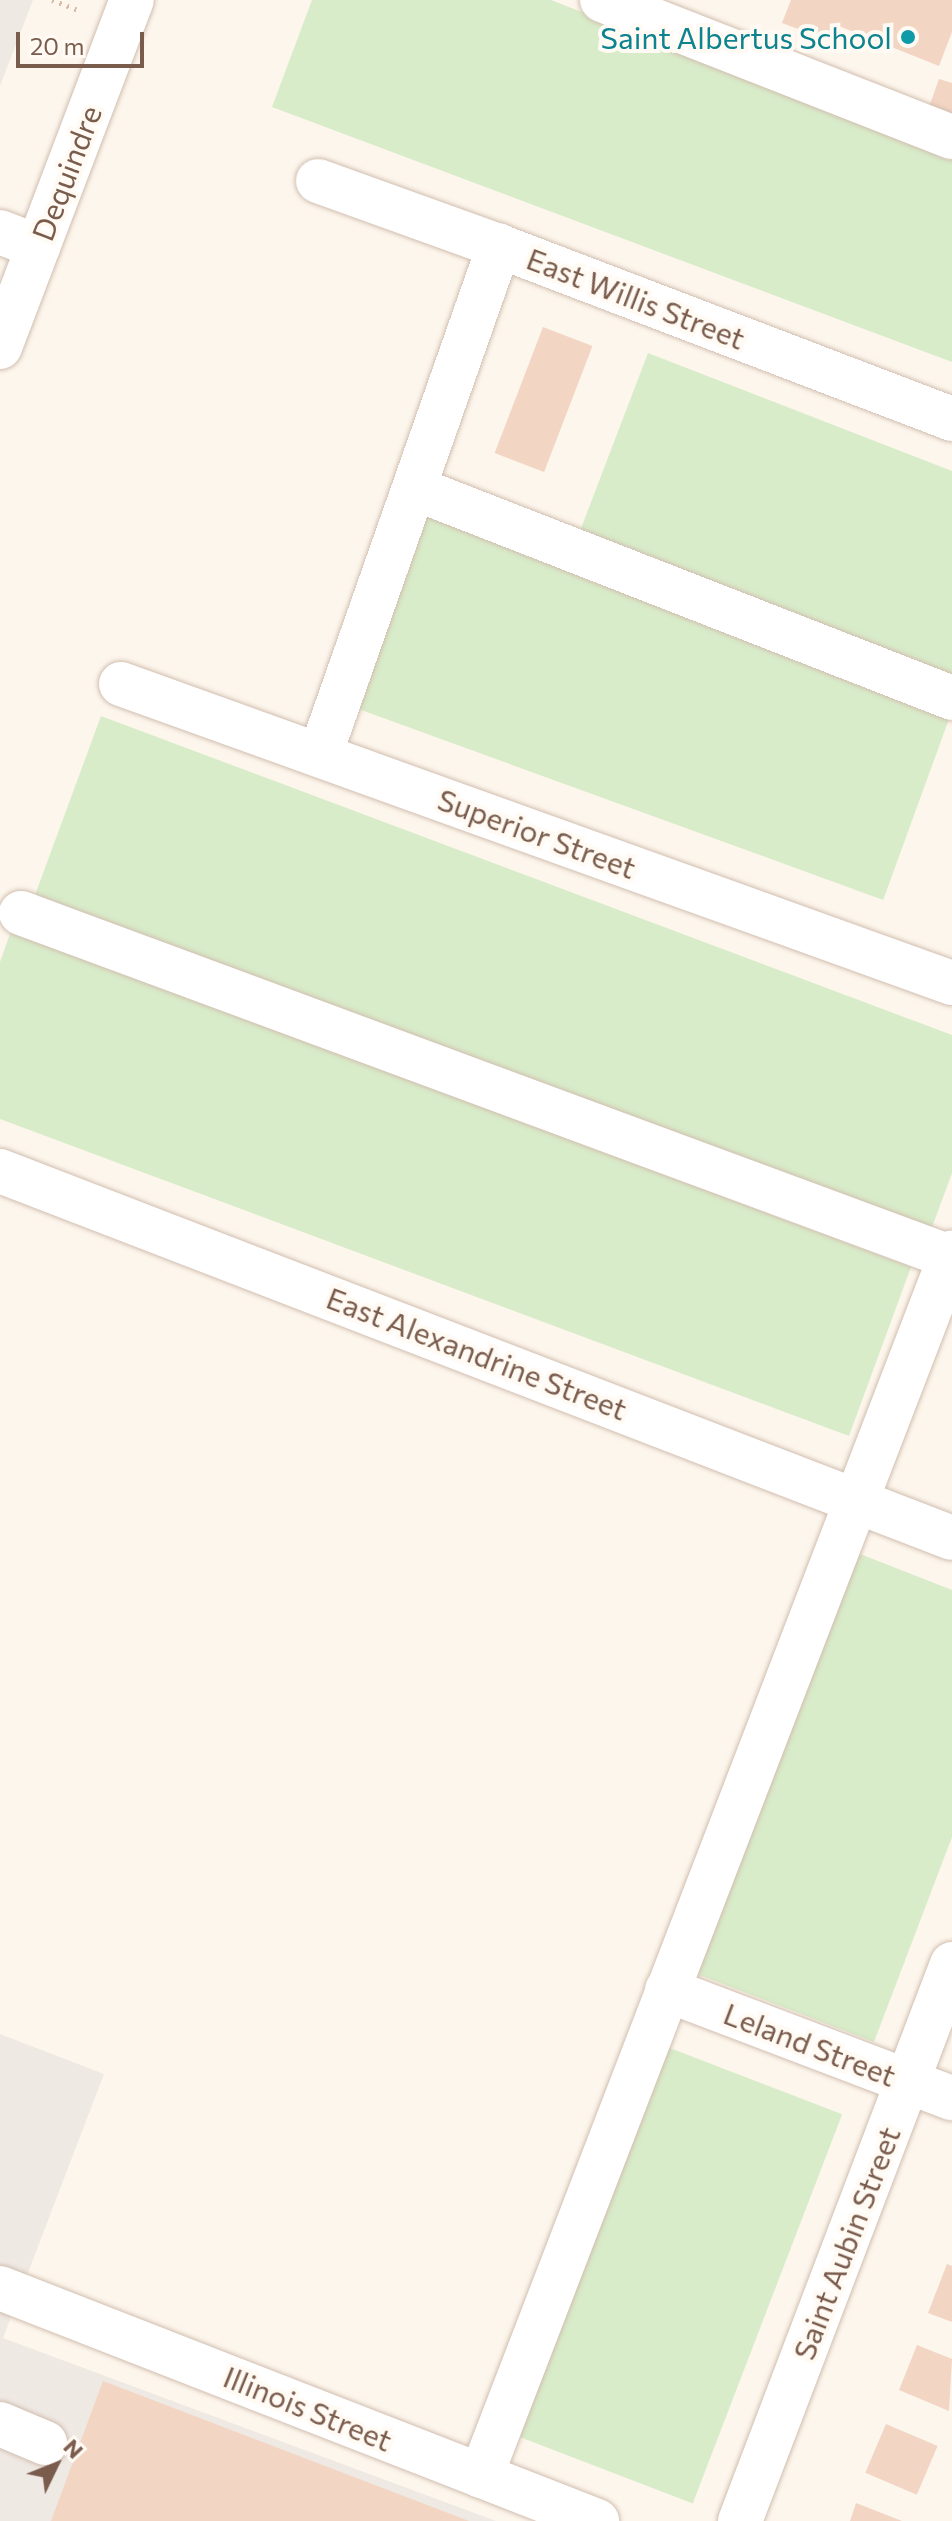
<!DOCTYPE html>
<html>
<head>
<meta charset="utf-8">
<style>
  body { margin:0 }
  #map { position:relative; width:952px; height:2521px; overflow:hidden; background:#fdf6ec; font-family:Commissioner,sans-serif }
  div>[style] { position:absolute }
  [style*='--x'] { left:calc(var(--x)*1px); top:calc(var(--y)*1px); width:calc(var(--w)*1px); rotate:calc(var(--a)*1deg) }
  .industrial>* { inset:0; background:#efe9e4 }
  .green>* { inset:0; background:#d8ecc9; transform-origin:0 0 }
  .building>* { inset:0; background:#f3d5c3; transform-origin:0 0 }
  .path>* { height:5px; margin-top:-2.5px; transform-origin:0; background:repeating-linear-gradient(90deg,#d9b8a5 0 2px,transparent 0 8px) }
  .roads { filter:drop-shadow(0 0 2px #d1beb0) drop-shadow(0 0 2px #d1beb0) }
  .minor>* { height:44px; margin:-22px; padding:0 22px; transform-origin:22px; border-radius:22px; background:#fff }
  .dots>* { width:22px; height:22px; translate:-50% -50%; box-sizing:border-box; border:4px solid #fffaf3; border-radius:50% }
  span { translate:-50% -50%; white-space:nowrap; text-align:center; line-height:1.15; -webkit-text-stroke:8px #fffaf3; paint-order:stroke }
  .culture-label { font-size:30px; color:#0d838f }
  .right { translate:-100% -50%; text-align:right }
  .street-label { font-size:30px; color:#7a5c4d }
  .north { position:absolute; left:16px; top:2425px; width:80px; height:80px; -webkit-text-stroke:6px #fffaf3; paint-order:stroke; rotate:47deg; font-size:22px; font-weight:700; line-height:32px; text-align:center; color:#7a5c4d }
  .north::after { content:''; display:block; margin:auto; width:28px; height:36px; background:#7a5c4d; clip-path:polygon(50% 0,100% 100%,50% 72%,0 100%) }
  .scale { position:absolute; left:16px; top:32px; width:128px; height:36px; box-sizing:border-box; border:4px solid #7a5c4d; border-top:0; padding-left:10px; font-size:24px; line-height:28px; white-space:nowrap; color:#7a5c4d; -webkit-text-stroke:6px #fffaf3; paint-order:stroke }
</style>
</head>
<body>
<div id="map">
  <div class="industrial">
    <div style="clip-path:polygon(0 0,33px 0,0 86px)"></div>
    <div style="clip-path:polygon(0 2034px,104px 2074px,3px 2338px,496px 2521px,0 2521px)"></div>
  </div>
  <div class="green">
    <div style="clip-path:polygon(312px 0,551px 0,952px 157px,952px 362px,272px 107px)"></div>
    <div style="clip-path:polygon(648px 353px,952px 471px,952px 676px,580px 531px)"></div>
    <div style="left:422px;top:515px;width:565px;height:204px;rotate:20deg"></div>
    <div style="clip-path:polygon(101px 716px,952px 1035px,952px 1173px,931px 1230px,35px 895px)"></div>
    <div style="clip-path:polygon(11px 931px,911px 1267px,849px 1436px,0 1119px,0 962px)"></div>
    <div style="clip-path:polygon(855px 1552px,952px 1590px,952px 1837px,874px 2042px,694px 1973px)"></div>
    <div style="left:662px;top:2045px;width:193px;height:417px;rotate:21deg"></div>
  </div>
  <div class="building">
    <div style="clip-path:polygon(791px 0,952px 0,952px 32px,939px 66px,839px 26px,833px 42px,782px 23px)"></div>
    <div style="clip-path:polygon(939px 79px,952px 83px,952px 119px,928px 110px)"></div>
    <div style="left:543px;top:327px;width:53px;height:135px;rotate:21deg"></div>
    <div style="clip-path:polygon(947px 2264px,952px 2266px,952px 2322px,928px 2313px)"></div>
    <div style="clip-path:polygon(917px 2345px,952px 2359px,949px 2411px,899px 2390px)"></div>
    <div style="clip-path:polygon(103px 2381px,469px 2521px,51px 2521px)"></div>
    <div style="left:886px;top:2424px;width:56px;height:53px;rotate:23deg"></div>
    <div style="clip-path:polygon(856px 2503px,902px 2521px,850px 2521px)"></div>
  </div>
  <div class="path">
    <div style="--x:52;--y:0;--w:28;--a:21"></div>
  </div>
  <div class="roads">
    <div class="minor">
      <div style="--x:602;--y:0;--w:376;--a:21.4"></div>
      <div style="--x:318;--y:181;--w:192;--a:19.8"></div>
      <div style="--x:499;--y:246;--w:485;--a:20.9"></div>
      <div style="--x:0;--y:232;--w:41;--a:21.5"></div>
      <div style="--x:0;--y:347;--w:371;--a:-69.2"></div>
      <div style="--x:414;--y:488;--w:578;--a:21.32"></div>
      <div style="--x:121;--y:684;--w:883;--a:19.79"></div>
      <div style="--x:320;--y:755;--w:540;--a:-70.62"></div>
      <div style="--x:21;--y:913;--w:991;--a:20.32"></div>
      <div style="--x:0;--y:1171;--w:1020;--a:21.08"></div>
      <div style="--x:667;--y:1990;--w:305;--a:20.8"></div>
      <div style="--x:0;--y:2288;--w:641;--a:21.32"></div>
      <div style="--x:0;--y:2424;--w:49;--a:22.9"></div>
      <div style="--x:481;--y:2476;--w:1311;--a:-68.95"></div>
      <div style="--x:740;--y:2521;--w:596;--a:-69.16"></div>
    </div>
  </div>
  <div class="dots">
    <div style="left:908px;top:37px;background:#0f9aa8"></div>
  </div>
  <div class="culture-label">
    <span class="right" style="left:892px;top:37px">Saint Albertus School</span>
  </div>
  <div class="street-label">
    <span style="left:66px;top:173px;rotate:-69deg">Dequindre</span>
    <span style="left:636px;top:298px;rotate:21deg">East Willis Street</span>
    <span style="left:537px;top:833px;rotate:20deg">Superior Street</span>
    <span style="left:477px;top:1353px;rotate:21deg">East Alexandrine Street</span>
    <span style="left:810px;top:2044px;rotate:21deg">Leland Street</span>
    <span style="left:846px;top:2243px;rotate:-69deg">Saint Aubin Street</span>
    <span style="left:308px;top:2408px;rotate:22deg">Illinois Street</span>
  </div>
  <div class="north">N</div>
  <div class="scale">20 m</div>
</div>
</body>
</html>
